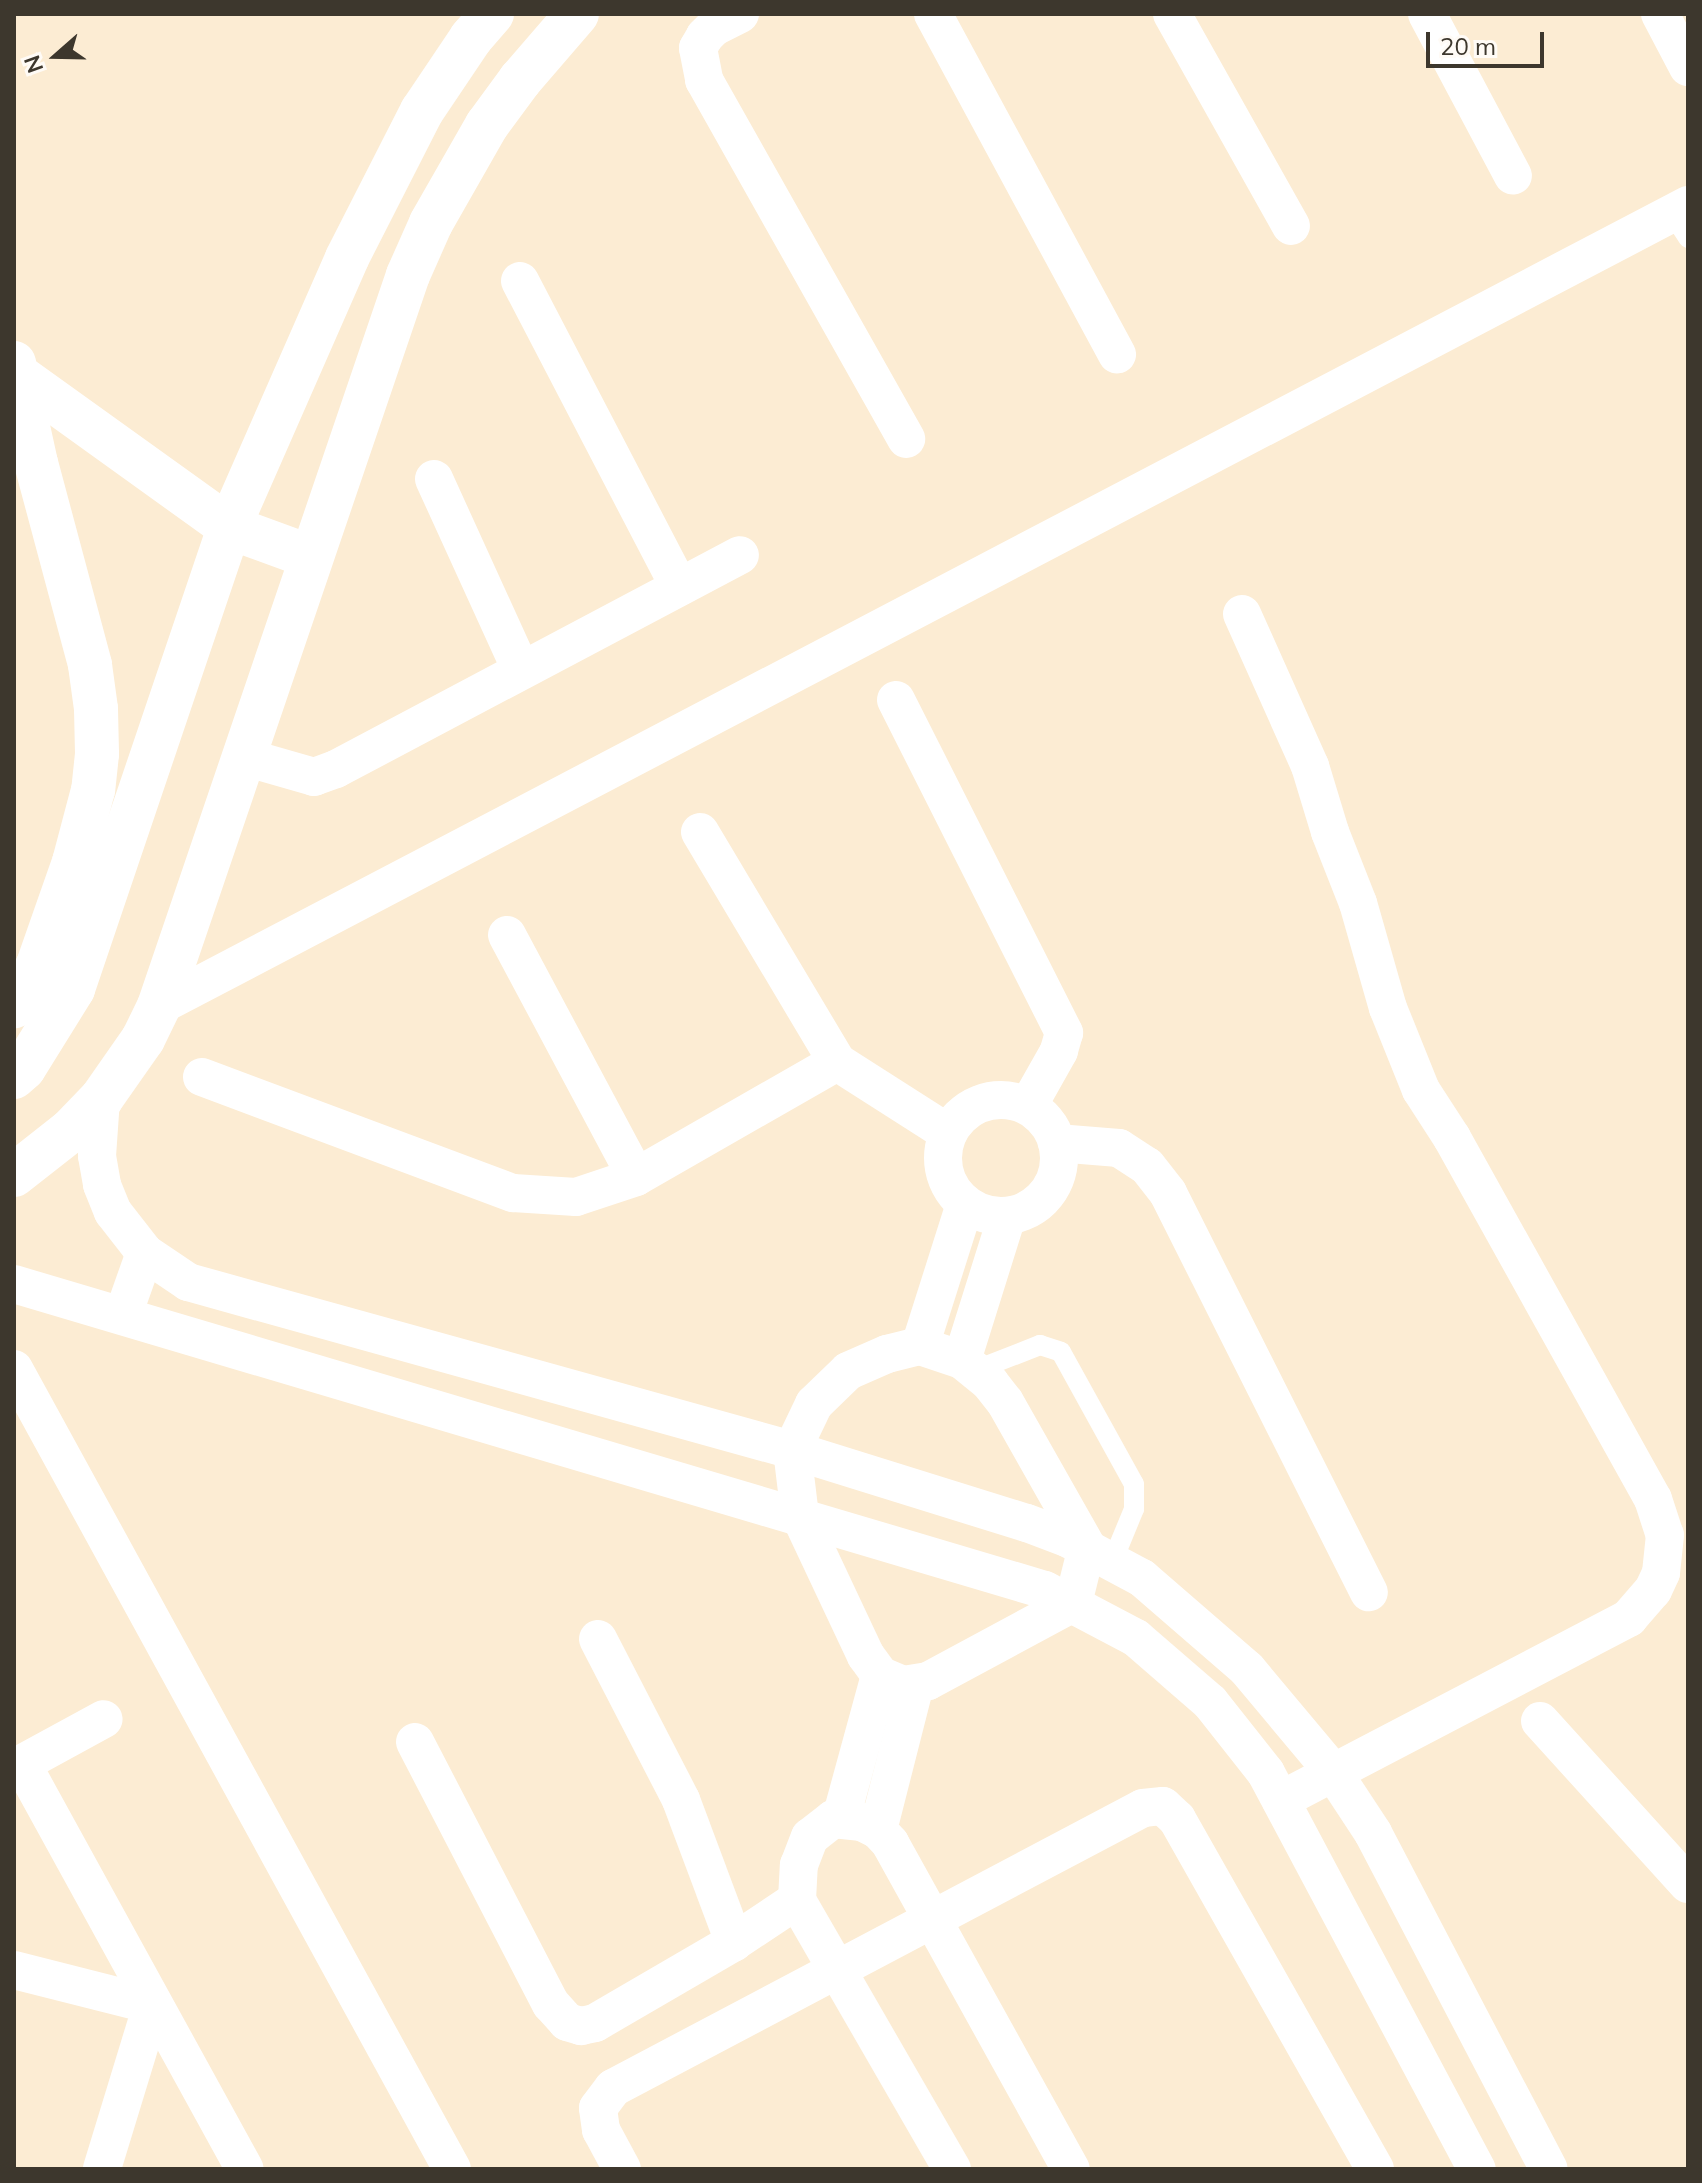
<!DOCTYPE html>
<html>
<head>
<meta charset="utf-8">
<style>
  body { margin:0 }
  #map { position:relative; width:1702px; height:2183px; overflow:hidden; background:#fcecd3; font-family:Mulish,sans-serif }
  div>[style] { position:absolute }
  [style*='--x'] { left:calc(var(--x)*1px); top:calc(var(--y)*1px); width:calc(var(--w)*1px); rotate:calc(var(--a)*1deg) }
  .service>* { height:20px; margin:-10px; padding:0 10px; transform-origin:10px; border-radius:10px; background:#fff }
  .minor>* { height:38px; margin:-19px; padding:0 19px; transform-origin:19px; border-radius:19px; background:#fff }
  .minor>.ring { margin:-19px; padding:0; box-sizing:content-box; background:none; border:38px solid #fff; border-radius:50% }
  .tertiary>* { height:44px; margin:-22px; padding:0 22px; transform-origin:22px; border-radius:22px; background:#fff }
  span { translate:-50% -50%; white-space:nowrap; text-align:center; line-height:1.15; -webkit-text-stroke:6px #fffbf6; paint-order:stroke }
  .frame { position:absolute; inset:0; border:16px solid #3d372d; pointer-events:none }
  .north { position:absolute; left:16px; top:16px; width:80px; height:80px; -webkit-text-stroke:6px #fffbf6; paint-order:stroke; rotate:250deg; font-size:22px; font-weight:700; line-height:32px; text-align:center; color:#3d372d }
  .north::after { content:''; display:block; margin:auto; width:28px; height:36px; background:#3d372d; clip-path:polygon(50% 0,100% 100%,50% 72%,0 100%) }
  .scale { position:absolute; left:1426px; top:32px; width:118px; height:36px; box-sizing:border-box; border:4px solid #3d372d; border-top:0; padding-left:10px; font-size:24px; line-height:28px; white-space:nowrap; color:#3d372d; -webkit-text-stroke:6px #fffbf6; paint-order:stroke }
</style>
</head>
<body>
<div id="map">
  <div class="service">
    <div style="--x:1672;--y:213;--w:30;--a:57"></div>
    <div style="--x:976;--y:1370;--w:69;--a:-21.3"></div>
    <div style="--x:1040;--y:1345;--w:22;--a:18"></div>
    <div style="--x:1061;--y:1352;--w:151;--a:61.1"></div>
    <div style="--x:1134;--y:1484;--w:25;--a:90"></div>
    <div style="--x:1134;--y:1509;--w:55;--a:112.4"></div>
  </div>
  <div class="minor">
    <div style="--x:740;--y:14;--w:29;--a:153"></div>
    <div style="--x:714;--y:27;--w:13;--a:135"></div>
    <div style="--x:705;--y:36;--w:14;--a:120"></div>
    <div style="--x:698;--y:48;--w:33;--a:79"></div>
    <div style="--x:704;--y:80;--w:412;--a:60.6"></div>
    <div style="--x:933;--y:14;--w:387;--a:61.6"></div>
    <div style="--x:1172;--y:14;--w:243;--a:60.7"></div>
    <div style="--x:1427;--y:14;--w:183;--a:62"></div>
    <div style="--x:1660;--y:14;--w:60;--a:62.2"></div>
    <div style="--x:520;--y:281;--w:345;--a:62.5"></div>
    <div style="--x:434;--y:479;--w:210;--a:65.5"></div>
    <div style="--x:1242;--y:614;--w:167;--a:65.9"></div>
    <div style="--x:1310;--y:766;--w:69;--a:73.1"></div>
    <div style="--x:1330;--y:832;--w:76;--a:68.5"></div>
    <div style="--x:1358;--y:903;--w:109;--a:74.1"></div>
    <div style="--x:1388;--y:1008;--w:88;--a:68.1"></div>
    <div style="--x:1421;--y:1090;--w:57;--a:57.1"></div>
    <div style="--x:1452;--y:1138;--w:413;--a:60.9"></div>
    <div style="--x:1653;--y:1499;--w:38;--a:72"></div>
    <div style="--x:1665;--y:1535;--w:38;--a:96"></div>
    <div style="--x:1661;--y:1573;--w:19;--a:115"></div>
    <div style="--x:1653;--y:1590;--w:37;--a:131"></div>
    <div style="--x:1629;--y:1618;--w:393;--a:152.4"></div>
    <div style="--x:896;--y:700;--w:373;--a:63.2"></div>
    <div style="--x:1064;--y:1033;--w:19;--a:106"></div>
    <div style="--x:1059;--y:1051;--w:63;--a:119.4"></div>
    <div style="--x:244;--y:757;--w:73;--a:15.9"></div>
    <div style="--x:314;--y:777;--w:23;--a:-20"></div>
    <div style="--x:336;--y:769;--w:457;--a:-27.9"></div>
    <div style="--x:700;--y:832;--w:268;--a:59.2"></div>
    <div style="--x:837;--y:1062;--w:132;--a:32.6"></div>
    <div style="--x:507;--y:935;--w:274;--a:61.9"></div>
    <div style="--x:159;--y:1006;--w:1726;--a:-27.65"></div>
    <div style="--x:202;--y:1077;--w:332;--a:20.5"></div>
    <div style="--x:513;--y:1193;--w:63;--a:3.6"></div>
    <div style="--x:576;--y:1197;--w:63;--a:-18.4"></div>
    <div style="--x:636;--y:1177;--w:232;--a:-29.8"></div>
    <div style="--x:101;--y:1099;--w:57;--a:94"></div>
    <div style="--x:97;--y:1156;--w:29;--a:80"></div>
    <div style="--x:102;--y:1185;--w:29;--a:68"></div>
    <div style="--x:113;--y:1212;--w:52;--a:52"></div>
    <div style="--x:145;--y:1253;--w:52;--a:34"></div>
    <div style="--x:188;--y:1282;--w:627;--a:15.54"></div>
    <div style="--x:792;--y:1450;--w:246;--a:17.3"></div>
    <div style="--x:1027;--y:1523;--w:43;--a:20.6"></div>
    <div style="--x:1067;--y:1538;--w:85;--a:28.1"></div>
    <div style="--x:1142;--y:1578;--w:139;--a:40.9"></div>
    <div style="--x:1247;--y:1669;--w:134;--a:50.1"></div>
    <div style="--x:1333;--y:1772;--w:73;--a:56.7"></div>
    <div style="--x:1373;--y:1833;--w:379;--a:62.4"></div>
    <div class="ring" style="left:943px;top:1100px;width:78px;height:78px"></div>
    <div style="--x:1057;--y:1143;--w:62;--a:4.6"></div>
    <div style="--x:1119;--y:1148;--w:33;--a:33"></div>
    <div style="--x:1147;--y:1166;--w:34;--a:52"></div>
    <div style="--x:1168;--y:1193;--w:447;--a:63.3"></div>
    <div style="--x:14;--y:1284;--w:1075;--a:16.53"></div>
    <div style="--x:1045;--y:1590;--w:103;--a:27.8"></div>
    <div style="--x:1136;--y:1638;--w:98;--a:40.9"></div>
    <div style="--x:1210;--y:1702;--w:90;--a:51.7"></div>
    <div style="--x:1266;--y:1773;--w:449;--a:62"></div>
    <div style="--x:123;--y:1315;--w:66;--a:-70.5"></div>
    <div style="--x:920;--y:1346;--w:44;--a:18.4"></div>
    <div style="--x:962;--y:1360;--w:36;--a:39"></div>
    <div style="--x:990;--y:1383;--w:24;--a:52"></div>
    <div style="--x:1005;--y:1402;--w:167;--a:60.5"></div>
    <div style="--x:1087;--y:1547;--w:58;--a:104"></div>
    <div style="--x:1073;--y:1603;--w:165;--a:151.7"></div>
    <div style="--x:928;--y:1681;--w:25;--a:171"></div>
    <div style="--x:903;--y:1685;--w:25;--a:-157"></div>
    <div style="--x:880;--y:1675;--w:24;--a:-126"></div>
    <div style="--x:866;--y:1656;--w:155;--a:-115.2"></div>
    <div style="--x:800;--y:1516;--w:66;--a:-96.9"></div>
    <div style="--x:792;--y:1450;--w:51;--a:-64.4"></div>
    <div style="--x:814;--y:1404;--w:47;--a:-44.1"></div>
    <div style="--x:848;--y:1371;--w:43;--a:-23.6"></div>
    <div style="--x:887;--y:1354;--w:34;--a:-14"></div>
    <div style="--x:920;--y:1346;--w:149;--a:-72.4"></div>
    <div style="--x:962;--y:1360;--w:151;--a:-72.6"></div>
    <div style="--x:14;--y:1369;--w:912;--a:61.3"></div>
    <div style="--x:598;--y:1639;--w:181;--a:62.7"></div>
    <div style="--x:681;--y:1800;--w:152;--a:69.5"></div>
    <div style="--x:1540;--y:1721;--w:220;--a:47.8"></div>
    <div style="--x:415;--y:1742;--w:295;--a:62.6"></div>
    <div style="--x:551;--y:2004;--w:24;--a:48"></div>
    <div style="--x:567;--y:2022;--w:15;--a:16"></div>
    <div style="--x:581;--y:2026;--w:14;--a:-12"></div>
    <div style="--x:595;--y:2023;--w:161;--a:-30.2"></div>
    <div style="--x:734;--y:1942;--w:76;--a:-33.7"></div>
    <div style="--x:22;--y:1764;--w:462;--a:61.2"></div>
    <div style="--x:14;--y:1768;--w:102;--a:-28.6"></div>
    <div style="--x:841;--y:1818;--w:148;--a:-74.7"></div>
    <div style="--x:878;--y:1830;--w:150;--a:-75.7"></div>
    <div style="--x:14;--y:1970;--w:142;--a:14.2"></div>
    <div style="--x:152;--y:2005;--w:171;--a:107"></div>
    <div style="--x:622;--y:2169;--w:44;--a:-118.3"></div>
    <div style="--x:601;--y:2130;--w:22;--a:-98"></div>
    <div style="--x:598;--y:2108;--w:25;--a:-53"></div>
    <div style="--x:613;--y:2088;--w:599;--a:-27.85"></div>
    <div style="--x:1143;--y:1808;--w:20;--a:-6"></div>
    <div style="--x:1163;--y:1806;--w:19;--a:43"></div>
    <div style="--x:1177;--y:1819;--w:402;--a:60.5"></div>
    <div style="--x:952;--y:2169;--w:310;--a:-120"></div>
    <div style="--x:797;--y:1900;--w:35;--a:-87"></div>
    <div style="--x:799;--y:1865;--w:30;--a:-69"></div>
    <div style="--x:810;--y:1837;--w:29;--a:-38"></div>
    <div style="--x:833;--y:1819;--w:29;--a:6"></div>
    <div style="--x:862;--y:1822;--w:18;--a:27"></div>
    <div style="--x:878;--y:1830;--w:18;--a:47"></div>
    <div style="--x:890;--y:1843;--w:373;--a:61"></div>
  </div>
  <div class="tertiary">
    <div style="--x:14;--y:363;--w:102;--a:77.6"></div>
    <div style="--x:36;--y:463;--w:209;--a:75"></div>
    <div style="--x:90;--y:665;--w:44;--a:82.2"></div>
    <div style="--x:96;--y:709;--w:45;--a:88.7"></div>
    <div style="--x:97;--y:754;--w:36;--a:96"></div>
    <div style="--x:93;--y:790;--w:74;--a:104.8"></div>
    <div style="--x:74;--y:862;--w:109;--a:109.3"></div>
    <div style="--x:38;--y:965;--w:48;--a:120.3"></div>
    <div style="--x:19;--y:376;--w:259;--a:35.7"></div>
    <div style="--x:229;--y:527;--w:87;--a:20.1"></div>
    <div style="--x:14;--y:1077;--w:13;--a:-42"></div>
    <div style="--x:24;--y:1068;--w:93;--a:-58.2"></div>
    <div style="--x:73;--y:989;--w:488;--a:-71.3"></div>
    <div style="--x:229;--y:527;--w:294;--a:-66.3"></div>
    <div style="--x:347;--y:258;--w:165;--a:-63"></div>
    <div style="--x:422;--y:111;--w:88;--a:-56.1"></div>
    <div style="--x:471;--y:38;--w:32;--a:-49"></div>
    <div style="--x:14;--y:1175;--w:71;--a:-38.2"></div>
    <div style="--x:70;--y:1131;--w:45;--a:-45.9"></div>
    <div style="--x:101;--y:1099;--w:73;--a:-55"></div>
    <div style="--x:143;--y:1039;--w:37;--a:-64"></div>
    <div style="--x:159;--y:1006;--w:772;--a:-71.19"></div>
    <div style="--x:408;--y:275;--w:57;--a:-66.1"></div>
    <div style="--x:431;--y:223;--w:113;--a:-60.3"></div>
    <div style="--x:487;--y:125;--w:56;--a:-53.7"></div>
    <div style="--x:520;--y:80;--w:87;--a:-49.2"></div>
  </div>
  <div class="frame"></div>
  <div class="north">N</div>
  <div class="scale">20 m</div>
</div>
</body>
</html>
